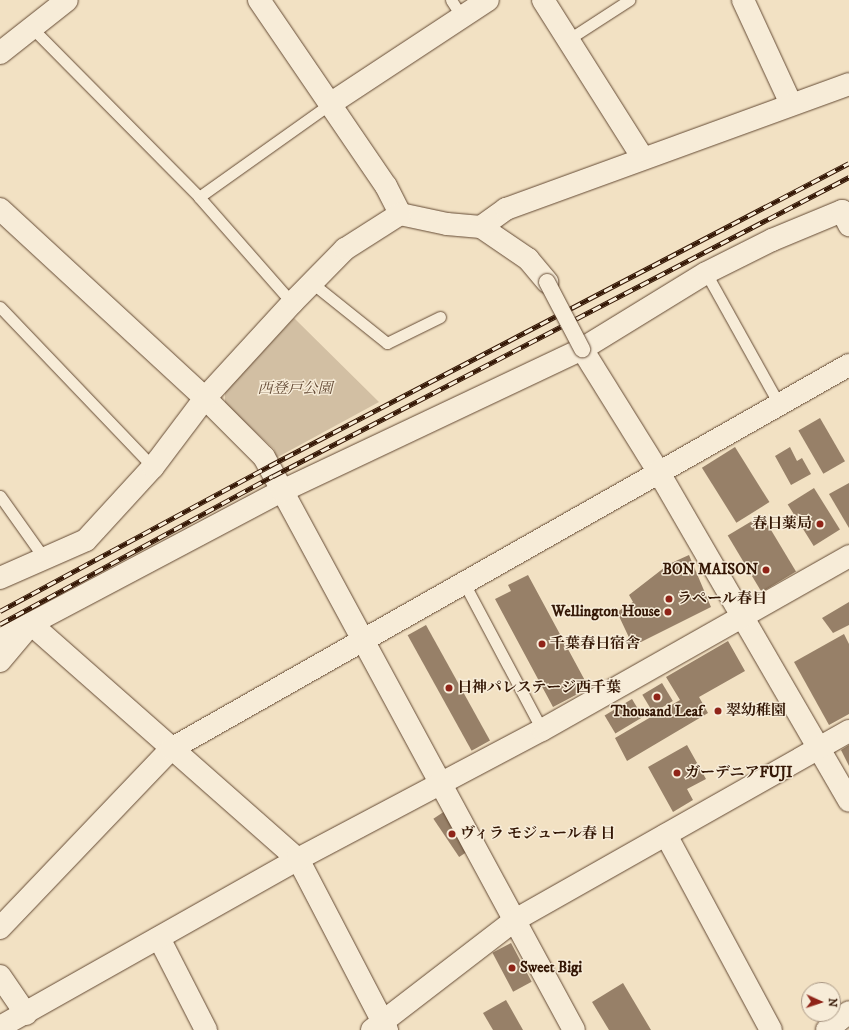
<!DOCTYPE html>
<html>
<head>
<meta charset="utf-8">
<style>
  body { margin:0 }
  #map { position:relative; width:849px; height:1030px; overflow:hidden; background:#f2e1c3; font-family:"IM FELL DW Pica","Noto Serif JP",serif }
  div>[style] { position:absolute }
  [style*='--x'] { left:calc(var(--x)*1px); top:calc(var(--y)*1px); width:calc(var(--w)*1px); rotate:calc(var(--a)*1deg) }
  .green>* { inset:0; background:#d2bfa3 }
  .building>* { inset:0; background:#978068; transform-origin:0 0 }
  .roads { filter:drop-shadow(0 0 1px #644a34) drop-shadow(0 0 1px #644a34) }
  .service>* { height:11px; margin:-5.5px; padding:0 5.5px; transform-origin:5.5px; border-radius:5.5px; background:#f7ecd8 }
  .minor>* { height:22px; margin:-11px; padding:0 11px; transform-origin:11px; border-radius:11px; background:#f7ecd8 }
  .tertiary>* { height:22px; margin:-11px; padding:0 11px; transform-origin:11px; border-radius:11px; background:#f7ecd8 }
  .rail>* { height:4.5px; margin-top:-2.25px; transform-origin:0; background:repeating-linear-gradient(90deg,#f7ecd8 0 9px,#341705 0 18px); box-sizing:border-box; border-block:1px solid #341705 }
  .bridges { filter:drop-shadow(0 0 1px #644a34) drop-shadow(0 0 1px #644a34) }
  .pedestrian-bridge>* { height:16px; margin:-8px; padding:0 8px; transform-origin:8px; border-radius:8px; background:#f7ecd8 }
  .dots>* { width:11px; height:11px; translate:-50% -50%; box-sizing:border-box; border:2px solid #f7ecd8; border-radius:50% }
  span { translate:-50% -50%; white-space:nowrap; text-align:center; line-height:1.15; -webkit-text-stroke:3px #f7ecd8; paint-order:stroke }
  .park-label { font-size:15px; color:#634934; font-style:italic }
  .poi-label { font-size:15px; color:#341705; font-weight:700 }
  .right { translate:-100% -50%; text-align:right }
  .left { translate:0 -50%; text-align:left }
  .north { position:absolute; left:801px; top:982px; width:40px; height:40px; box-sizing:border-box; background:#f7ecd8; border:1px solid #a99784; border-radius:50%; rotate:93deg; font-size:11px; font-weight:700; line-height:16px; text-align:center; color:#341705 }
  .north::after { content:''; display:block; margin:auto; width:14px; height:18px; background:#8f2418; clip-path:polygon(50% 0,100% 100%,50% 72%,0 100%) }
</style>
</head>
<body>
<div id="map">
  <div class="green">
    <div style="clip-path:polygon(294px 318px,379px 402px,276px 458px,274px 449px,225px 404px,225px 392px)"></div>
  </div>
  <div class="building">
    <div style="left:820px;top:418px;width:50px;height:25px;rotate:60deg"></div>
    <div style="left:735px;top:447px;width:65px;height:39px;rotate:58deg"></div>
    <div style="clip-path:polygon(790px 447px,797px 461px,802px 458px,811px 474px,791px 485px,775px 456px)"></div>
    <div style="clip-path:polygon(849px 483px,849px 528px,829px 494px)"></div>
    <div style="left:814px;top:488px;width:49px;height:31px;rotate:58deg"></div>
    <div style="left:762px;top:515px;width:66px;height:40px;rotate:59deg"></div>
    <div style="clip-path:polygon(689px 555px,711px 607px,633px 646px,617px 612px,633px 602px,629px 595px,669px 564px)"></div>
    <div style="clip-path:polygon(528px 575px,589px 688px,553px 707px,495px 599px,511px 591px,508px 585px)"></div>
    <div style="clip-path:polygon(849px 602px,849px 625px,833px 633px,822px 618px)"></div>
    <div style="left:426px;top:625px;width:132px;height:21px;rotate:61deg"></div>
    <div style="clip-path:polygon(844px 634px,849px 644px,849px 714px,829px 725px,794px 662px)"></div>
    <div style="clip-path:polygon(728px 641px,745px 671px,699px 697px,708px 713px,627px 761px,615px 738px,680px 700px,666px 677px)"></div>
    <div style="left:662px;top:683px;width:21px;height:23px;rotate:59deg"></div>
    <div style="left:632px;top:699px;width:21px;height:32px;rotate:59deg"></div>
    <div style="clip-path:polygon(687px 745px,706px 779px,687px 789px,693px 800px,673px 812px,648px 767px)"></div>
    <div style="clip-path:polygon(849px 745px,849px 766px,841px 750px)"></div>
    <div style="left:445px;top:811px;width:46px;height:14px;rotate:56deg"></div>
    <div style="left:511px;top:943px;width:44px;height:21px;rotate:62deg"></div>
    <div style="clip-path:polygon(623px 983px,651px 1030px,609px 1030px,592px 1002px)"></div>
    <div style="clip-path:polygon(506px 1000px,523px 1030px,493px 1030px,483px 1013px)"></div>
  </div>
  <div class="roads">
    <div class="service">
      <div style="--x:451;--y:0;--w:20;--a:57"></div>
      <div style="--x:33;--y:29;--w:236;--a:45.3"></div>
      <div style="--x:199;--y:197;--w:141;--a:48.7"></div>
      <div style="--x:569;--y:39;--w:72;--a:-33"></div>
      <div style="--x:199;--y:197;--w:161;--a:-35.4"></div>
      <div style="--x:706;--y:273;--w:150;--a:60.9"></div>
      <div style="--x:312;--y:283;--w:96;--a:38.7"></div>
      <div style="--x:387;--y:343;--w:59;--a:-26.1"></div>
      <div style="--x:0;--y:307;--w:221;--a:46.3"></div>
      <div style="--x:0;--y:496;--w:76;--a:54.6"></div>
      <div style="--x:464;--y:583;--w:166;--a:62"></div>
    </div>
    <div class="minor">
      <div style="--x:259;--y:0;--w:225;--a:55.7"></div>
      <div style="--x:386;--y:186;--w:31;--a:63"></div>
      <div style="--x:400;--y:214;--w:48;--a:12"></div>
      <div style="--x:447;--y:224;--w:34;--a:5"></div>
      <div style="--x:481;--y:227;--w:57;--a:34.2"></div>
      <div style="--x:528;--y:259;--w:30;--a:50"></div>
      <div style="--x:543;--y:0;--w:187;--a:57.7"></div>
      <div style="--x:743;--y:0;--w:115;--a:65.2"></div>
      <div style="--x:330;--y:104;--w:189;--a:-33.4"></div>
      <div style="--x:0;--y:209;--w:279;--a:42.7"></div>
      <div style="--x:205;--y:398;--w:83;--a:45"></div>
      <div style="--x:264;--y:457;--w:651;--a:61.59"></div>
      <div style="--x:481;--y:227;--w:31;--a:-36"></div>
      <div style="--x:506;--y:209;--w:365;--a:-20"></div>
      <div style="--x:582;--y:349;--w:144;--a:58.1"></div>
      <div style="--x:658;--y:471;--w:381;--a:59.9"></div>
      <div style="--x:0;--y:578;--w:94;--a:-23.8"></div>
      <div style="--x:86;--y:540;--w:99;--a:-47.5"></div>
      <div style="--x:153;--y:467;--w:86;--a:-53"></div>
      <div style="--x:205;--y:398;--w:129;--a:-47.5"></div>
      <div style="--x:292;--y:303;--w:76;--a:-45.5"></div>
      <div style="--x:345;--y:249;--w:65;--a:-32.5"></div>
      <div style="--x:0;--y:640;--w:319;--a:-27.9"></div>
      <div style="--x:282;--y:491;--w:332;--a:-25.3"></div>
      <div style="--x:582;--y:349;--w:145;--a:-31.5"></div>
      <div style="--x:706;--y:273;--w:74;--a:-26.6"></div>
      <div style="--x:772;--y:240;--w:76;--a:-22.5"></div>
      <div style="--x:842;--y:211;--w:16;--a:63"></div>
      <div style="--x:0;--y:661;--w:48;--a:-50"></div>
      <div style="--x:31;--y:624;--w:356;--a:41.4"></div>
      <div style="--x:298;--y:859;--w:193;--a:62.5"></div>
      <div style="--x:666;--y:835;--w:221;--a:61.7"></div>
      <div style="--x:0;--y:928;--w:248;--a:-46.3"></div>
      <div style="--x:171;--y:749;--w:779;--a:-29.53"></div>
      <div style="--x:159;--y:938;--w:103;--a:62.9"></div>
      <div style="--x:0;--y:976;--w:46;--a:55.6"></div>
      <div style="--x:372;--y:1030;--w:180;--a:-37.6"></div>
      <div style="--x:515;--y:920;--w:384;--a:-29.5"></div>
      <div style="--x:827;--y:1030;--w:28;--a:-39"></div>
    </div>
    <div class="tertiary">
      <div style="--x:0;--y:53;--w:85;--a:-38.3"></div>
      <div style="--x:0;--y:1027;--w:342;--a:-29.4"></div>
      <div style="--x:298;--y:859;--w:276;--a:-27.9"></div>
      <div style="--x:542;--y:730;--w:353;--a:-29.5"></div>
    </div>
  </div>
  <div class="rail">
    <div style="--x:0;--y:611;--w:306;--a:-28.3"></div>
    <div style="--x:269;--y:466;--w:654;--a:-27.58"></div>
    <div style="--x:0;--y:624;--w:311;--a:-28.5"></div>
    <div style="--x:273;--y:476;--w:649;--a:-27.43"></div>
  </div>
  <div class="bridges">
    <div class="pedestrian-bridge">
      <div style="--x:547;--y:282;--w:76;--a:62.4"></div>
    </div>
  </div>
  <div class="dots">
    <div style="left:820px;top:524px;background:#8f2418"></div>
    <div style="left:766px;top:570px;background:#8f2418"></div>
    <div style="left:669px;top:599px;background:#8f2418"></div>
    <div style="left:668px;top:612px;background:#8f2418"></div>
    <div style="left:542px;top:644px;background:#8f2418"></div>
    <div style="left:449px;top:688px;background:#8f2418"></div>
    <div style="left:657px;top:697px;background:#8f2418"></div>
    <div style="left:718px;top:711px;background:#8f2418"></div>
    <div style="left:677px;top:773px;background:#8f2418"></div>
    <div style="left:452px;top:834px;background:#8f2418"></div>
    <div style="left:512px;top:968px;background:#8f2418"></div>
  </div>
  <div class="park-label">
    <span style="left:295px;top:389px">西登戸公園</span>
  </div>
  <div class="poi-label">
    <span class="right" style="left:812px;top:524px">春日薬局</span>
    <span class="right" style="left:758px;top:570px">BON MAISON</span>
    <span class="left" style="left:677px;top:599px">ラペール春日</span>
    <span class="right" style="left:660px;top:612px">Wellington House</span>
    <span class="left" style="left:550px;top:644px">千葉春日宿舎</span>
    <span class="left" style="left:457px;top:688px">日神パレステージ西千葉</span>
    <span class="left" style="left:726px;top:711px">翠幼稚園</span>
    <span style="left:657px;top:712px">Thousand Leaf</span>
    <span class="left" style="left:685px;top:773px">ガーデニアFUJI</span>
    <span class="left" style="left:460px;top:834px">ヴィラ モジュール春 日</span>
    <span class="left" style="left:520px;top:968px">Sweet Bigi</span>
  </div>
  <div class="north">N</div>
</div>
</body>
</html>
